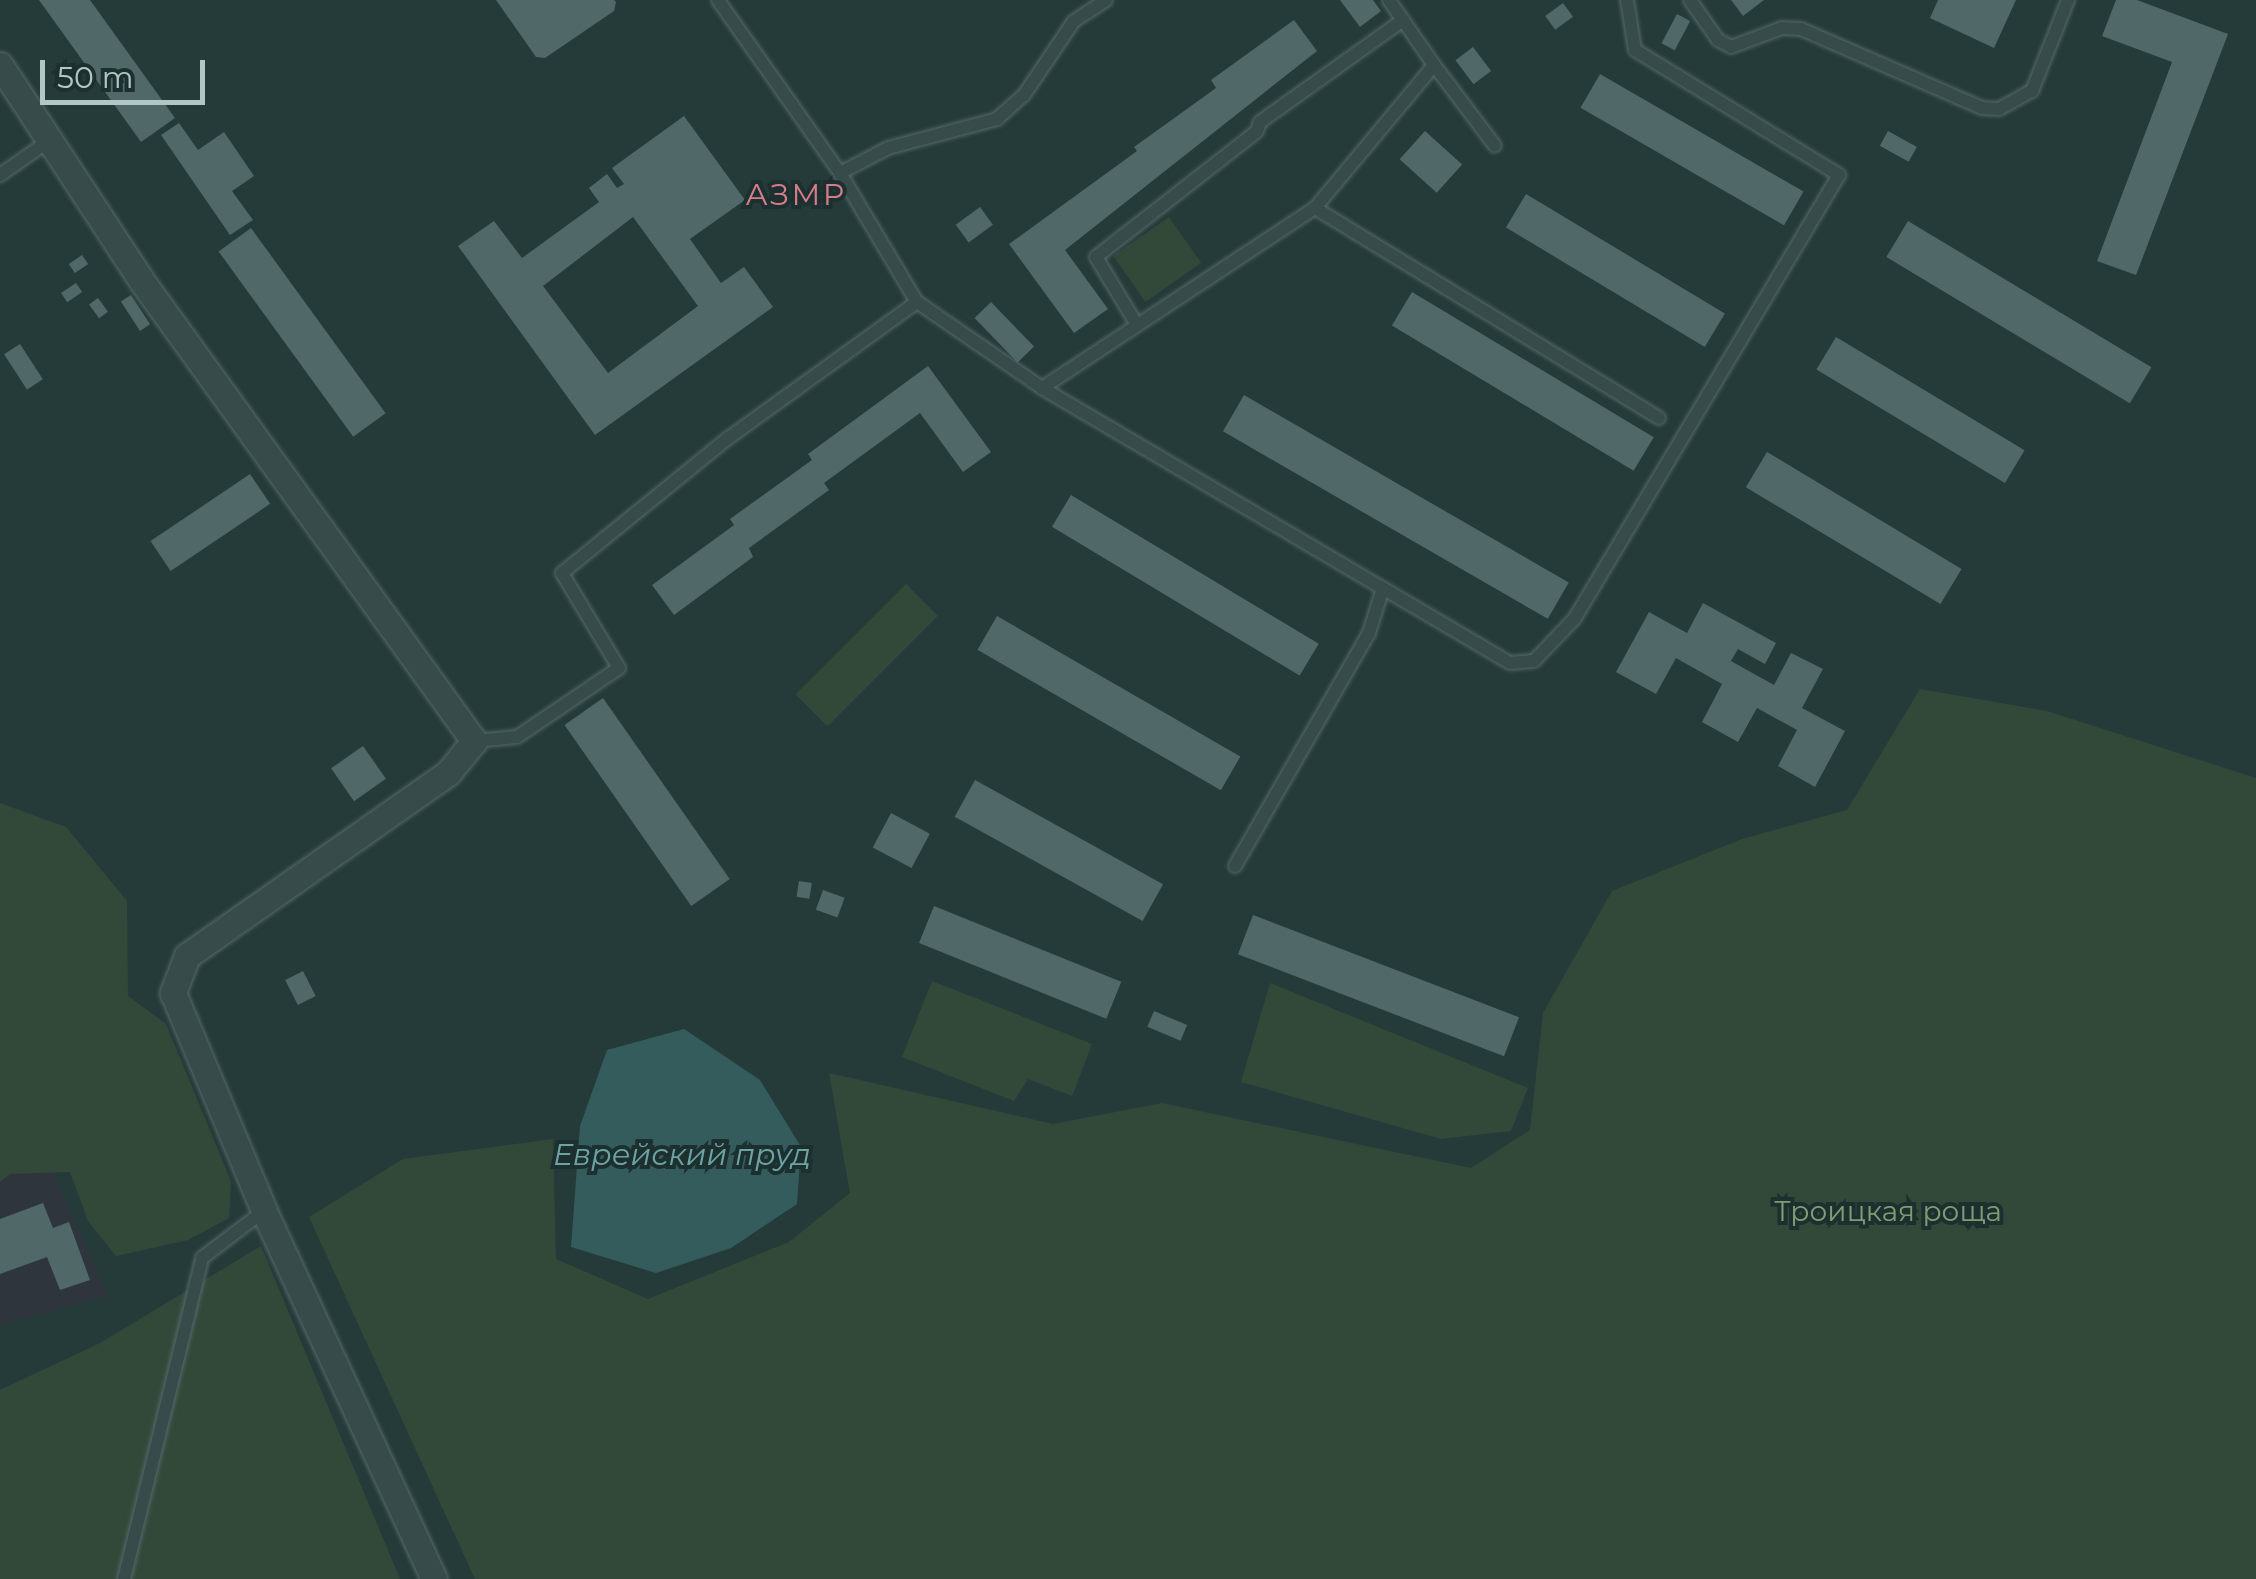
<!DOCTYPE html>
<html>
<head>
<meta charset="utf-8">
<style>
  body { margin:0 }
  #map { position:relative; width:2256px; height:1579px; overflow:hidden; background:#243b3a; font-family:Montserrat,sans-serif }
  div>[style] { position:absolute }
  [style*='--x'] { left:calc(var(--x)*1px); top:calc(var(--y)*1px); width:calc(var(--w)*1px); rotate:calc(var(--a)*1deg) }
  .medical>* { inset:0; background:#2f353c }
  .green>* { inset:0; background:#32493a; transform-origin:0 0 }
  .water>* { inset:0; background:#355c5c }
  .building>* { inset:0; background:#506868; transform-origin:0 0 }
  .roads { filter:drop-shadow(0 0 2px #566969) drop-shadow(0 0 2px #566969) }
  .service>* { height:12px; margin:-6px; padding:0 6px; transform-origin:6px; border-radius:6px; background:#384b4b }
  .minor>* { height:25px; margin:-12.5px; padding:0 12.5px; transform-origin:12.5px; border-radius:12.5px; background:#384b4b }
  span { translate:-50% -50%; white-space:nowrap; text-align:center; line-height:1.15; -webkit-text-stroke:8px #1d3030; paint-order:stroke }
  .park-label { font-size:28px; color:#829b73 }
  .neighbourhood-label { font-size:30px; color:#d57e8b; letter-spacing:2.5px }
  .water-label { font-size:30px; color:#6ea3a3; font-style:italic }
  .scale { position:absolute; left:40px; top:60px; width:165px; height:45px; box-sizing:border-box; border:5px solid #b3c6c6; border-top:0; padding-left:12px; font-size:30px; line-height:35px; white-space:nowrap; color:#b3c6c6; -webkit-text-stroke:8px #1d3030; paint-order:stroke }
</style>
</head>
<body>
<div id="map">
  <div class="medical">
    <div style="clip-path:polygon(0 1050px,108px 1296px,0 1325px)"></div>
  </div>
  <div class="green">
    <div style="left:1169px;top:217px;width:56px;height:68px;rotate:55deg"></div>
    <div style="left:906px;top:584px;width:45px;height:156px;rotate:45deg"></div>
    <div style="clip-path:polygon(1920px 689px,2047px 711px,2256px 778px,2256px 1579px,475px 1579px,309px 1217px,403px 1159px,553px 1139px,556px 1259px,648px 1299px,789px 1242px,850px 1193px,829px 1073px,1053px 1124px,1162px 1103px,1471px 1168px,1530px 1130px,1543px 1013px,1612px 891px,1742px 839px,1847px 810px)"></div>
    <div style="clip-path:polygon(0 803px,66px 827px,127px 901px,128px 996px,166px 1024px,231px 1181px,229px 1218px,188px 1240px,116px 1256px,88px 1221px,70px 1172px,10px 1174px,0 1182px)"></div>
    <div style="clip-path:polygon(932px 981px,1092px 1044px,1072px 1096px,1028px 1079px,1014px 1101px,902px 1057px)"></div>
    <div style="clip-path:polygon(1270px 983px,1528px 1088px,1511px 1131px,1441px 1139px,1241px 1082px)"></div>
    <div style="clip-path:polygon(261px 1246px,400px 1579px,0 1579px,0 1390px,100px 1343px)"></div>
  </div>
  <div class="water">
    <div style="clip-path:polygon(684px 1029px,760px 1080px,801px 1147px,797px 1204px,731px 1248px,656px 1273px,571px 1247px,580px 1126px,607px 1050px)"></div>
  </div>
  <div class="building">
    <div style="clip-path:polygon(39px 0,90px 0,175px 118px,141px 142px)"></div>
    <div style="clip-path:polygon(496px 0,614px 0,616px 2px,614px 11px,545px 58px,536px 57px)"></div>
    <div style="clip-path:polygon(1340px 0,1373px 0,1381px 11px,1360px 27px)"></div>
    <div style="clip-path:polygon(1731px 0,1764px 0,1743px 16px)"></div>
    <div style="clip-path:polygon(1938px 0,2016px 0,1994px 48px,1930px 18px)"></div>
    <div style="clip-path:polygon(2116px 0,2137px 0,2228px 34px,2136px 275px,2097px 261px,2172px 62px,2102px 36px)"></div>
    <div style="left:1563px;top:3px;width:17px;height:22px;rotate:54deg"></div>
    <div style="left:1677px;top:14px;width:15px;height:33px;rotate:28deg"></div>
    <div style="clip-path:polygon(1294px 20px,1317px 51px,1065px 250px,1108px 309px,1074px 333px,1009px 244px,1137px 151px,1134px 147px,1216px 88px,1211px 80px)"></div>
    <div style="left:1473px;top:47px;width:30px;height:22px;rotate:53deg"></div>
    <div style="left:1600px;top:74px;width:235px;height:39px;rotate:30deg"></div>
    <div style="clip-path:polygon(evenodd,684px 116px,745px 200px,690px 239px,721px 283px,744px 267px,773px 307px,595px 435px,458px 246px,494px 221px,522px 258px,599px 202px,589px 188px,607px 174px,617px 188px,624px 184px,612px 168px,684px 116px,633px 217px,698px 306px,608px 373px,543px 286px,633px 217px)"></div>
    <div style="clip-path:polygon(179px 123px,198px 150px,224px 132px,254px 176px,232px 191px,253px 220px,230px 235px,161px 135px)"></div>
    <div style="left:1425px;top:131px;width:50px;height:38px;rotate:42deg"></div>
    <div style="left:1888px;top:131px;width:33px;height:17px;rotate:29deg"></div>
    <div style="left:1526px;top:194px;width:232px;height:39px;rotate:31deg"></div>
    <div style="left:980px;top:207px;width:22px;height:30px;rotate:54deg"></div>
    <div style="left:1908px;top:221px;width:284px;height:42px;rotate:31deg"></div>
    <div style="left:251px;top:228px;width:229px;height:40px;rotate:54deg"></div>
    <div style="left:82px;top:255px;width:11px;height:16px;rotate:56deg"></div>
    <div style="left:76px;top:283px;width:11px;height:18px;rotate:56deg"></div>
    <div style="left:1412px;top:292px;width:282px;height:39px;rotate:31deg"></div>
    <div style="left:131px;top:295px;width:35px;height:12px;rotate:57deg"></div>
    <div style="left:98px;top:298px;width:17px;height:11px;rotate:54deg"></div>
    <div style="left:991px;top:302px;width:62px;height:23px;rotate:46deg"></div>
    <div style="left:1836px;top:337px;width:220px;height:38px;rotate:31deg"></div>
    <div style="left:20px;top:344px;width:42px;height:19px;rotate:57deg"></div>
    <div style="clip-path:polygon(928px 366px,991px 452px,963px 472px,920px 413px,824px 483px,829px 490px,749px 548px,753px 557px,674px 615px,652px 585px,734px 525px,730px 519px,812px 460px,808px 454px)"></div>
    <div style="left:1244px;top:395px;width:375px;height:42px;rotate:30deg"></div>
    <div style="left:1767px;top:452px;width:227px;height:41px;rotate:31deg"></div>
    <div style="left:250px;top:474px;width:36px;height:120px;rotate:56deg"></div>
    <div style="left:1071px;top:495px;width:289px;height:37px;rotate:31deg"></div>
    <div style="clip-path:polygon(1703px 603px,1776px 643px,1765px 664px,1738px 649px,1731px 661px,1774px 685px,1791px 653px,1823px 669px,1802px 708px,1845px 731px,1815px 787px,1778px 766px,1797px 730px,1757px 708px,1738px 742px,1702px 722px,1722px 684px,1676px 658px,1656px 694px,1616px 672px,1649px 612px,1687px 633px)"></div>
    <div style="left:997px;top:616px;width:281px;height:39px;rotate:30deg"></div>
    <div style="left:603px;top:698px;width:221px;height:47px;rotate:55deg"></div>
    <div style="left:363px;top:746px;width:40px;height:39px;rotate:55deg"></div>
    <div style="left:975px;top:780px;width:215px;height:42px;rotate:29deg"></div>
    <div style="left:891px;top:813px;width:44px;height:39px;rotate:28deg"></div>
    <div style="left:799px;top:881px;width:13px;height:16px;rotate:9deg"></div>
    <div style="left:823px;top:890px;width:23px;height:21px;rotate:20deg"></div>
    <div style="left:934px;top:906px;width:202px;height:40px;rotate:22deg"></div>
    <div style="left:1253px;top:915px;width:285px;height:42px;rotate:21deg"></div>
    <div style="left:303px;top:971px;width:28px;height:20px;rotate:63deg"></div>
    <div style="left:1154px;top:1011px;width:36px;height:17px;rotate:23deg"></div>
    <div style="clip-path:polygon(43px 1203px,53px 1228px,69px 1222px,90px 1280px,60px 1290px,47px 1257px,0 1274px,0 1219px)"></div>
  </div>
  <div class="roads">
    <div class="service">
      <div style="--x:718;--y:0;--w:212;--a:54.8"></div>
      <div style="--x:840;--y:173;--w:150;--a:59.2"></div>
      <div style="--x:1690;--y:0;--w:49;--a:55"></div>
      <div style="--x:1718;--y:40;--w:15;--a:28"></div>
      <div style="--x:1731;--y:47;--w:54;--a:-20.4"></div>
      <div style="--x:1782;--y:28;--w:19;--a:3"></div>
      <div style="--x:1801;--y:29;--w:197;--a:23.6"></div>
      <div style="--x:1982;--y:108;--w:17;--a:3"></div>
      <div style="--x:1999;--y:109;--w:38;--a:-29"></div>
      <div style="--x:2032;--y:91;--w:98;--a:-68.4"></div>
      <div style="--x:1434;--y:65;--w:101;--a:53"></div>
      <div style="--x:840;--y:173;--w:54;--a:-27.5"></div>
      <div style="--x:888;--y:148;--w:113;--a:-14.9"></div>
      <div style="--x:997;--y:119;--w:36;--a:-42"></div>
      <div style="--x:1024;--y:95;--w:89;--a:-56"></div>
      <div style="--x:1074;--y:21;--w:38;--a:-33"></div>
      <div style="--x:0;--y:175;--w:61;--a:-35"></div>
      <div style="--x:1315;--y:208;--w:403;--a:31.4"></div>
      <div style="--x:1137;--y:325;--w:79;--a:-121.1"></div>
      <div style="--x:1096;--y:257;--w:204;--a:-38"></div>
      <div style="--x:1257;--y:131;--w:9;--a:-72"></div>
      <div style="--x:1260;--y:122;--w:176;--a:-35.5"></div>
      <div style="--x:1042;--y:388;--w:327;--a:-33.4"></div>
      <div style="--x:1315;--y:208;--w:186;--a:-50.2"></div>
      <div style="--x:1434;--y:65;--w:79;--a:-124.7"></div>
      <div style="--x:474;--y:741;--w:43;--a:-5.3"></div>
      <div style="--x:517;--y:737;--w:123;--a:-34.1"></div>
      <div style="--x:619;--y:668;--w:111;--a:-121"></div>
      <div style="--x:562;--y:573;--w:213;--a:-39.1"></div>
      <div style="--x:727;--y:439;--w:234;--a:-35.8"></div>
      <div style="--x:917;--y:302;--w:152;--a:34.5"></div>
      <div style="--x:1042;--y:388;--w:543;--a:30.44"></div>
      <div style="--x:1510;--y:663;--w:24;--a:-5"></div>
      <div style="--x:1534;--y:661;--w:59;--a:-46.4"></div>
      <div style="--x:1575;--y:618;--w:516;--a:-59.21"></div>
      <div style="--x:1839;--y:175;--w:239;--a:-148.5"></div>
      <div style="--x:1635;--y:50;--w:51;--a:-99.1"></div>
      <div style="--x:1235;--y:866;--w:269;--a:-60.1"></div>
      <div style="--x:1369;--y:633;--w:47;--a:-72.7"></div>
      <div style="--x:124;--y:1579;--w:330;--a:-76.3"></div>
      <div style="--x:202;--y:1258;--w:78;--a:-37.2"></div>
    </div>
    <div class="minor">
      <div style="--x:0;--y:65;--w:257;--a:56.7"></div>
      <div style="--x:141;--y:280;--w:569;--a:54.16"></div>
      <div style="--x:474;--y:741;--w:41;--a:129.1"></div>
      <div style="--x:448;--y:773;--w:319;--a:145"></div>
      <div style="--x:187;--y:956;--w:40;--a:111"></div>
      <div style="--x:173;--y:993;--w:236;--a:67.3"></div>
      <div style="--x:264;--y:1211;--w:405;--a:65.2"></div>
    </div>
  </div>
  <div class="park-label">
    <span style="left:1888px;top:1211px">Троицкая роща</span>
  </div>
  <div class="neighbourhood-label">
    <span style="left:796px;top:195px">АЗМР</span>
  </div>
  <div class="water-label">
    <span style="left:682px;top:1155px">Еврейский пруд</span>
  </div>
  <div class="scale">50 m</div>
</div>
</body>
</html>
